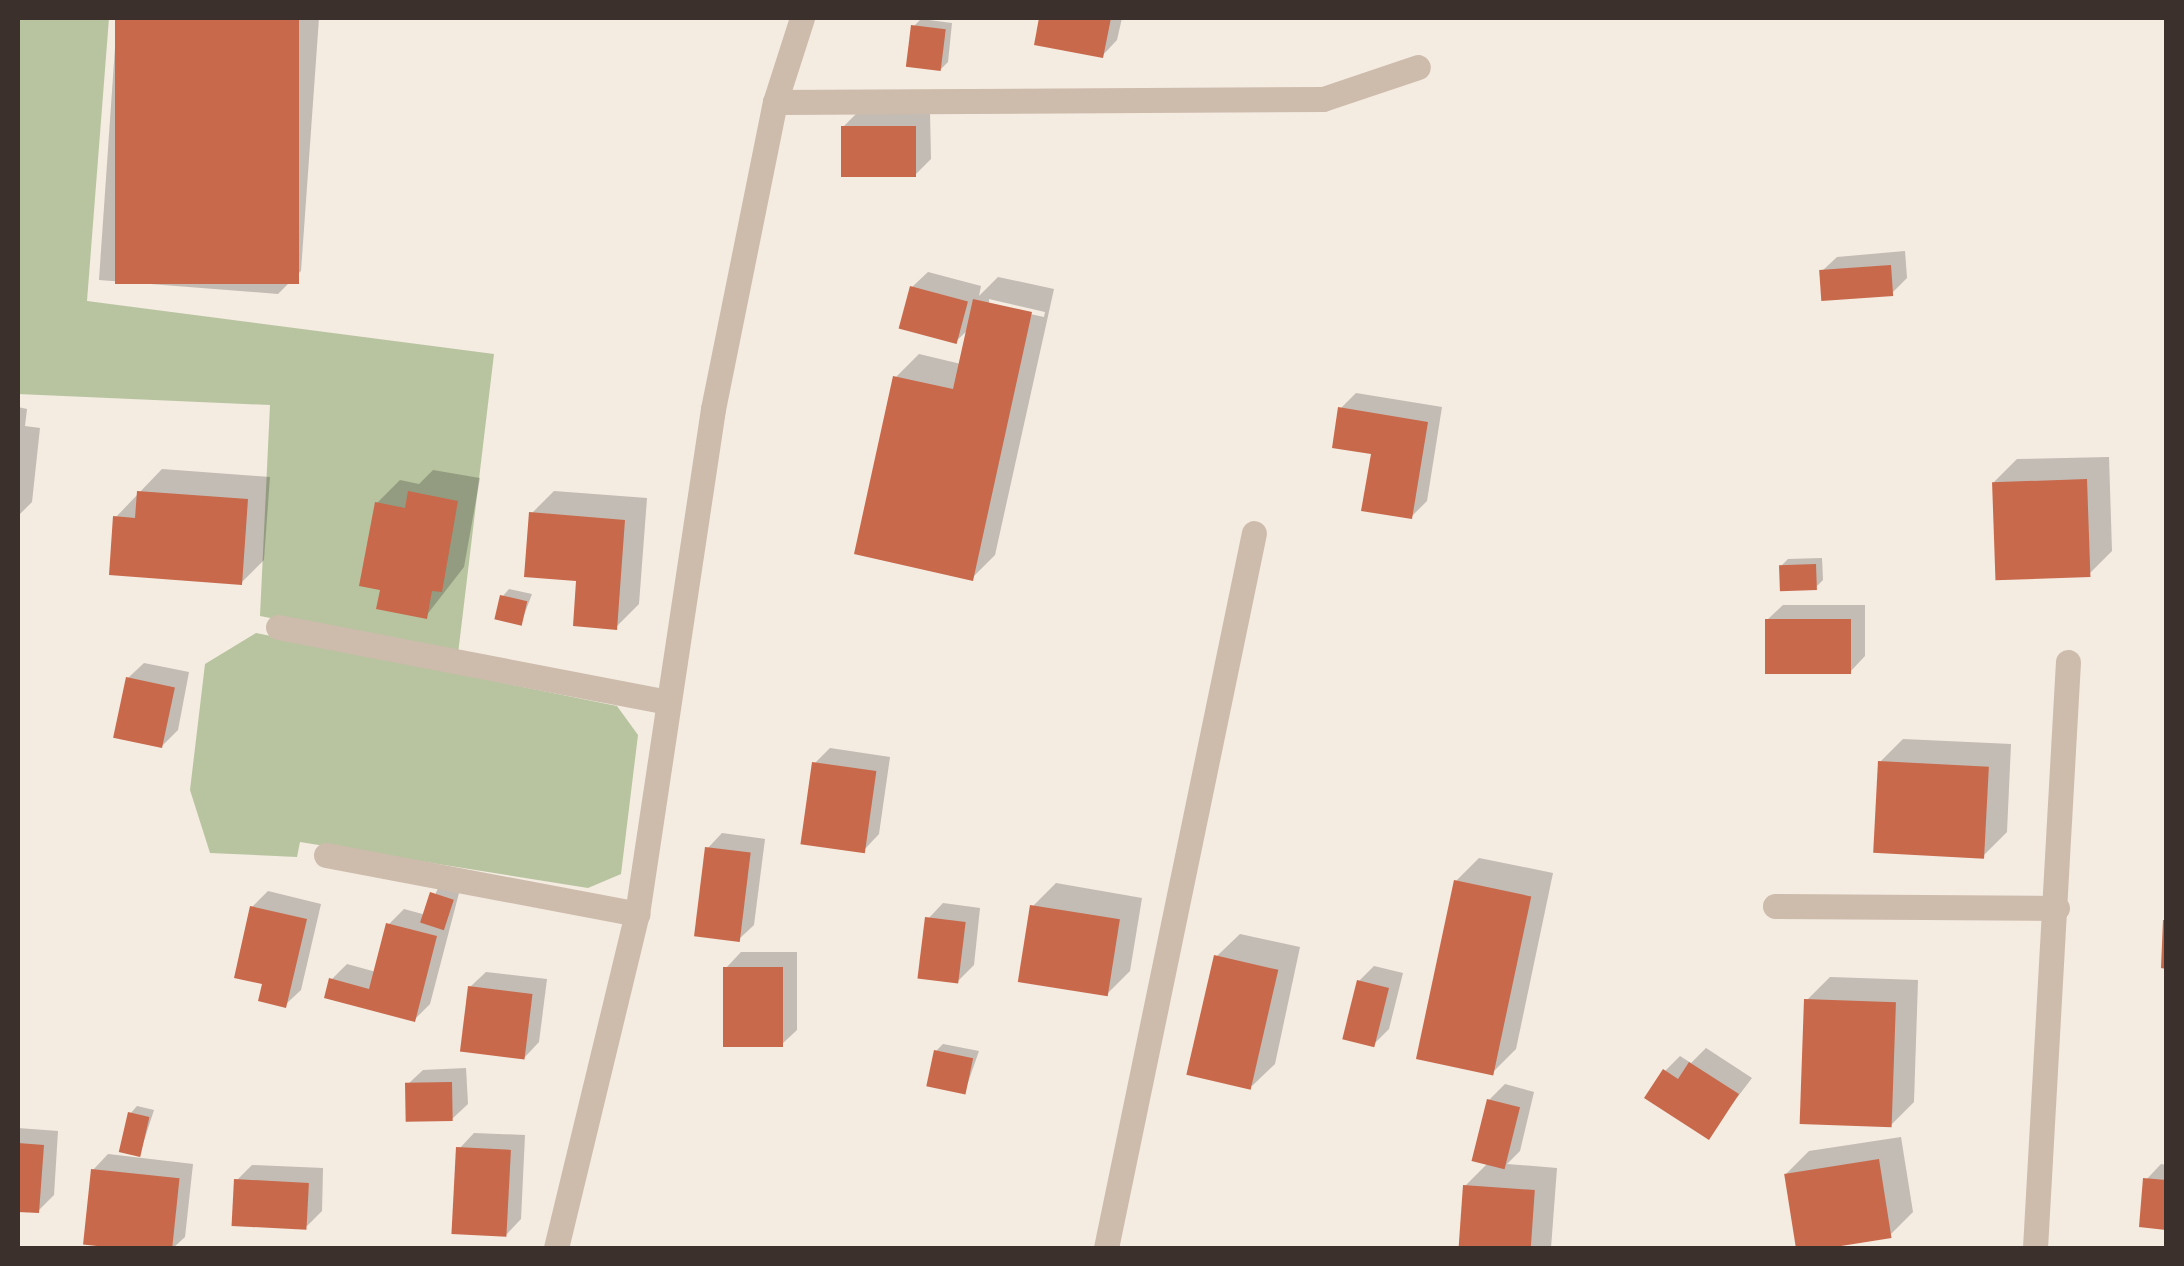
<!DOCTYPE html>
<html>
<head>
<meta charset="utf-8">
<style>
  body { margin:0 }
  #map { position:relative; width:2184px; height:1266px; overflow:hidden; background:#f4ebe1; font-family:Montserrat,sans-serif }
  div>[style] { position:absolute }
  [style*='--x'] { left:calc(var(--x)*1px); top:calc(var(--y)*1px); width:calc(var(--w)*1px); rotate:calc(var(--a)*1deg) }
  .green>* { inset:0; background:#b8c4a0 }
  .shadow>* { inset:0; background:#0003 }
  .building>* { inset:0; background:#c8694b; transform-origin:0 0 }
  .minor>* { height:25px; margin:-12.5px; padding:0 12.5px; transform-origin:12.5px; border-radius:12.5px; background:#cdbbac }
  span { translate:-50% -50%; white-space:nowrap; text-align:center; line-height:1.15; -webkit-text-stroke:8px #fbf5ee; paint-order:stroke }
  .frame { position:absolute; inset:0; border:20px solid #3b302b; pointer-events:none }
</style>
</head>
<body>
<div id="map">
  <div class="green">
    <div style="clip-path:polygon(18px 18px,109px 18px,87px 301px,494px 354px,458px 654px,260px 616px,270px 405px,18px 394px)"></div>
    <div style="clip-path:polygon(256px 633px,617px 706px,638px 735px,621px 874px,588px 888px,300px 842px,297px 857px,210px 853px,190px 790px,205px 664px)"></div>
  </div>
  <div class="shadow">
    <div style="clip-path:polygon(117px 18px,319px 18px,301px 271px,278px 294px,99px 280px)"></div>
    <div style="clip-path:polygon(1042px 18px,1122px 18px,1117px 40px,1102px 56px,1037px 43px)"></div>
    <div style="clip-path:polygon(921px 19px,952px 23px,948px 62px,941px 69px,914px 26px)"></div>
    <div style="clip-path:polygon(859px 111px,930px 112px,931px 159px,915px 175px,843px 127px)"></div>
    <div style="clip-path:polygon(1905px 251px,1907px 278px,1892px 293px,1821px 272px,1837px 257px)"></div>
    <div style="clip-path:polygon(evenodd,928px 272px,981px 286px,979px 296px,998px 277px,1054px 289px,995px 555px,972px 578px,896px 377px,919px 354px,961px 364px,969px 329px,955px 342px,912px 287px,928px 272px,989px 299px,1045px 312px,1044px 317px,989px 305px,989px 299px)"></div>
    <div style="clip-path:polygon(1356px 393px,1442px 407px,1427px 501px,1412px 516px,1341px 408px)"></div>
    <div style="clip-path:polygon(18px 407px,27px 409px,25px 426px,40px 428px,32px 502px,18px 516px)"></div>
    <div style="clip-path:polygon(2109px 457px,2112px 551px,2089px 574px,1994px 482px,2017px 459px)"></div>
    <div style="clip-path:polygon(162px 469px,270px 477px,264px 560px,241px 583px,116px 517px)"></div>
    <div style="clip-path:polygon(433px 470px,480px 478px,464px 567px,426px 616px,377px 503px,400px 480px,419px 484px)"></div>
    <div style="clip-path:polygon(554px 491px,647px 498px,639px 604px,616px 627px,531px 514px)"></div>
    <div style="clip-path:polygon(1822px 558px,1823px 580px,1816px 587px,1781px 566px,1788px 559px)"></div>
    <div style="clip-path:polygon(509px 589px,532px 594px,521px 623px,502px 597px)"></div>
    <div style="clip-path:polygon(1783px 605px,1865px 605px,1865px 656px,1850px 672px,1767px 620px)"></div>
    <div style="clip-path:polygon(144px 663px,189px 672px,178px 730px,162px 746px,128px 678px)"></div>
    <div style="clip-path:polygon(1903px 739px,2011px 744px,2007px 832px,1984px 855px,1880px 762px)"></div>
    <div style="clip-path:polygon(830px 748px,890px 757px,879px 834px,864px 850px,815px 763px)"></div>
    <div style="clip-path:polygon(722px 833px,765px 839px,754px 925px,738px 940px,707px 849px)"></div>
    <div style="clip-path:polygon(1479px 858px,1553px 873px,1516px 1049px,1493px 1072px,1456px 881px)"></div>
    <div style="clip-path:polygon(1056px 883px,1142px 898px,1130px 971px,1107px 994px,1033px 906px)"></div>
    <div style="clip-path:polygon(439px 886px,459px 893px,430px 1004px,414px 1020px,331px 980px,347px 964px,376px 972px,389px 924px,404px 909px,426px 915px)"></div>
    <div style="clip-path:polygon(268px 891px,321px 904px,301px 990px,285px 1005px,265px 983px,252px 907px)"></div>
    <div style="clip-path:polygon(943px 903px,980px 908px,974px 965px,958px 981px,928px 919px)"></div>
    <div style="clip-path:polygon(1240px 934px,1300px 947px,1275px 1064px,1252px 1086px,1217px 956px)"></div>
    <div style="clip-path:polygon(741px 952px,797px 952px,797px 1030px,781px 1045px,726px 968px)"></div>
    <div style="clip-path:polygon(1374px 966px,1403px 973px,1389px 1029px,1374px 1044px,1359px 981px)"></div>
    <div style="clip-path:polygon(486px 972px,547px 979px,539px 1042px,524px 1058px,470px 987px)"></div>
    <div style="clip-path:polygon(1830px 977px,1918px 980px,1914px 1102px,1891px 1125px,1807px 1000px)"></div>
    <div style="clip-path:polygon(943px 1044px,979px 1051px,965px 1091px,936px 1051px)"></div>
    <div style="clip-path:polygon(1706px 1048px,1752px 1078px,1708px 1136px,1665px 1071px,1680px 1056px,1691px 1063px)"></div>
    <div style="clip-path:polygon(466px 1068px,468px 1104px,452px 1119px,407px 1085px,423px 1070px)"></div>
    <div style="clip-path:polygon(1505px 1084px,1534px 1092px,1520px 1151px,1507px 1164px,1557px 1168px,1551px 1248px,1462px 1248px,1465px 1186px,1489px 1162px,1489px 1100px)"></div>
    <div style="clip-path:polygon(137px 1106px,154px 1110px,140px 1153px,130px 1114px)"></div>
    <div style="clip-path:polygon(18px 1128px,58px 1131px,54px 1195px,38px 1211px,18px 1209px)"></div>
    <div style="clip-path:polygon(474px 1133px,525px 1135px,521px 1219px,506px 1235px,459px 1149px)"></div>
    <div style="clip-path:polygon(1901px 1137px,1913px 1212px,1890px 1235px,1797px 1248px,1786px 1174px,1809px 1151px)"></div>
    <div style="clip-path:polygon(108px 1154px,193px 1164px,185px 1237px,173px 1248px,85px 1242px,93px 1170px)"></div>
    <div style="clip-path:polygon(2161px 1164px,2166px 1165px,2166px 1227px,2142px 1225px,2146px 1180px)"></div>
    <div style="clip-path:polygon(252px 1165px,323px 1168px,322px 1211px,307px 1226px,236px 1181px)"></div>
  </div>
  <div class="building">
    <div style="left:115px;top:18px;width:184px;height:266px"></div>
    <div style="clip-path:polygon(1039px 18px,1111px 18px,1103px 58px,1034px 45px)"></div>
    <div style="left:911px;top:25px;width:35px;height:42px;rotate:7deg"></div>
    <div style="left:841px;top:126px;width:75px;height:51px"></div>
    <div style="left:1891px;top:265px;width:31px;height:72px;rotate:86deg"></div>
    <div style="left:910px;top:286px;width:60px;height:44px;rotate:15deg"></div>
    <div style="clip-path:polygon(973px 299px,1032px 312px,973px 581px,854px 554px,893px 376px,953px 389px)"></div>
    <div style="clip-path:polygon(1338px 407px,1428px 422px,1412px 519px,1361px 511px,1371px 454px,1332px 448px)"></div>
    <div style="left:2087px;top:479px;width:98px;height:95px;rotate:88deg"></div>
    <div style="clip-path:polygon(137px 491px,248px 499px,242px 585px,109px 575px,113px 516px,135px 518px)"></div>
    <div style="clip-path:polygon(408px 491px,458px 501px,442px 592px,432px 591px,427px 619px,376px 609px,380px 590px,359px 586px,375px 502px,405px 508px)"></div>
    <div style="clip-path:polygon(529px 512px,625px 520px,617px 630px,573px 626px,576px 581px,524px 577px)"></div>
    <div style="left:1816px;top:564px;width:26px;height:37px;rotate:88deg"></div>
    <div style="left:500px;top:595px;width:28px;height:25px;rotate:13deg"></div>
    <div style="left:1765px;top:619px;width:86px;height:55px"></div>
    <div style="left:126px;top:677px;width:50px;height:62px;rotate:12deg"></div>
    <div style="left:1878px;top:761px;width:111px;height:92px;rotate:3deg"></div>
    <div style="left:812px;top:762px;width:65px;height:83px;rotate:8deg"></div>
    <div style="left:705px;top:847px;width:46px;height:90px;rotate:7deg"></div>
    <div style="left:1454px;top:880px;width:79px;height:183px;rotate:12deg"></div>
    <div style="left:430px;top:892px;width:25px;height:32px;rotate:18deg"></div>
    <div style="left:1030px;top:905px;width:91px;height:78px;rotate:9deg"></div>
    <div style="clip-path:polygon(250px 906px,307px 919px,286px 1008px,258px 1001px,262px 984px,234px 978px)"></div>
    <div style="left:925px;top:917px;width:41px;height:62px;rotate:7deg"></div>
    <div style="clip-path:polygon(2163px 920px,2166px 920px,2166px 969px,2161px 968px)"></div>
    <div style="clip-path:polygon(386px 923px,437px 936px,415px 1022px,324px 998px,329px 978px,369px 989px)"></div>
    <div style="left:1214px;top:955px;width:66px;height:123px;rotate:13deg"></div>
    <div style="left:723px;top:967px;width:60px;height:80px"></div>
    <div style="left:1357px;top:980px;width:33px;height:61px;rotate:14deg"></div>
    <div style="left:468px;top:986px;width:65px;height:66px;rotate:7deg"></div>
    <div style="left:1804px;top:999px;width:92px;height:125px;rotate:2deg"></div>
    <div style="left:934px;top:1050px;width:40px;height:37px;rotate:12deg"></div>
    <div style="clip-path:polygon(1689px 1062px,1739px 1094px,1709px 1140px,1644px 1098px,1663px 1069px,1678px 1079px)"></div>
    <div style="left:452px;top:1082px;width:39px;height:47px;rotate:89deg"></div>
    <div style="left:1487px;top:1099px;width:34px;height:64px;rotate:14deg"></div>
    <div style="left:128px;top:1112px;width:22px;height:41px;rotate:13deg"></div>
    <div style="clip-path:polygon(18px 1143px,44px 1145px,39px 1213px,18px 1212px)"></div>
    <div style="left:456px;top:1147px;width:55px;height:87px;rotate:3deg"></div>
    <div style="left:1879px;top:1159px;width:80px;height:96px;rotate:81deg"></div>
    <div style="left:91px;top:1169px;width:89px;height:76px;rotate:6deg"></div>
    <div style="clip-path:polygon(2143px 1178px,2166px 1180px,2166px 1230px,2139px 1227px)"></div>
    <div style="left:234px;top:1179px;width:75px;height:47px;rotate:3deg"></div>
    <div style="left:1463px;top:1185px;width:72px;height:63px;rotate:4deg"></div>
  </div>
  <div class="minor">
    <div style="--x:775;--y:102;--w:548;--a:-0.31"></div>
    <div style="--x:1323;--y:99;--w:100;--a:-18.6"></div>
    <div style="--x:278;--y:627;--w:393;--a:10.9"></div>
    <div style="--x:326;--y:855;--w:317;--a:10.7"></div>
    <div style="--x:1775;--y:906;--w:282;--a:0.4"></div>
    <div style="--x:556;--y:1248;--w:344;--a:-76.4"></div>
    <div style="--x:637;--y:914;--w:511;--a:-81.44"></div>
    <div style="--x:713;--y:409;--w:313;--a:-78.6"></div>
    <div style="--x:775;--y:102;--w:88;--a:-72.2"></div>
    <div style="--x:1106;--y:1248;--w:730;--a:-78.31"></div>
    <div style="--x:2035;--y:1248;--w:587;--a:-86.78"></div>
  </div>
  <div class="frame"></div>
</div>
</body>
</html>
